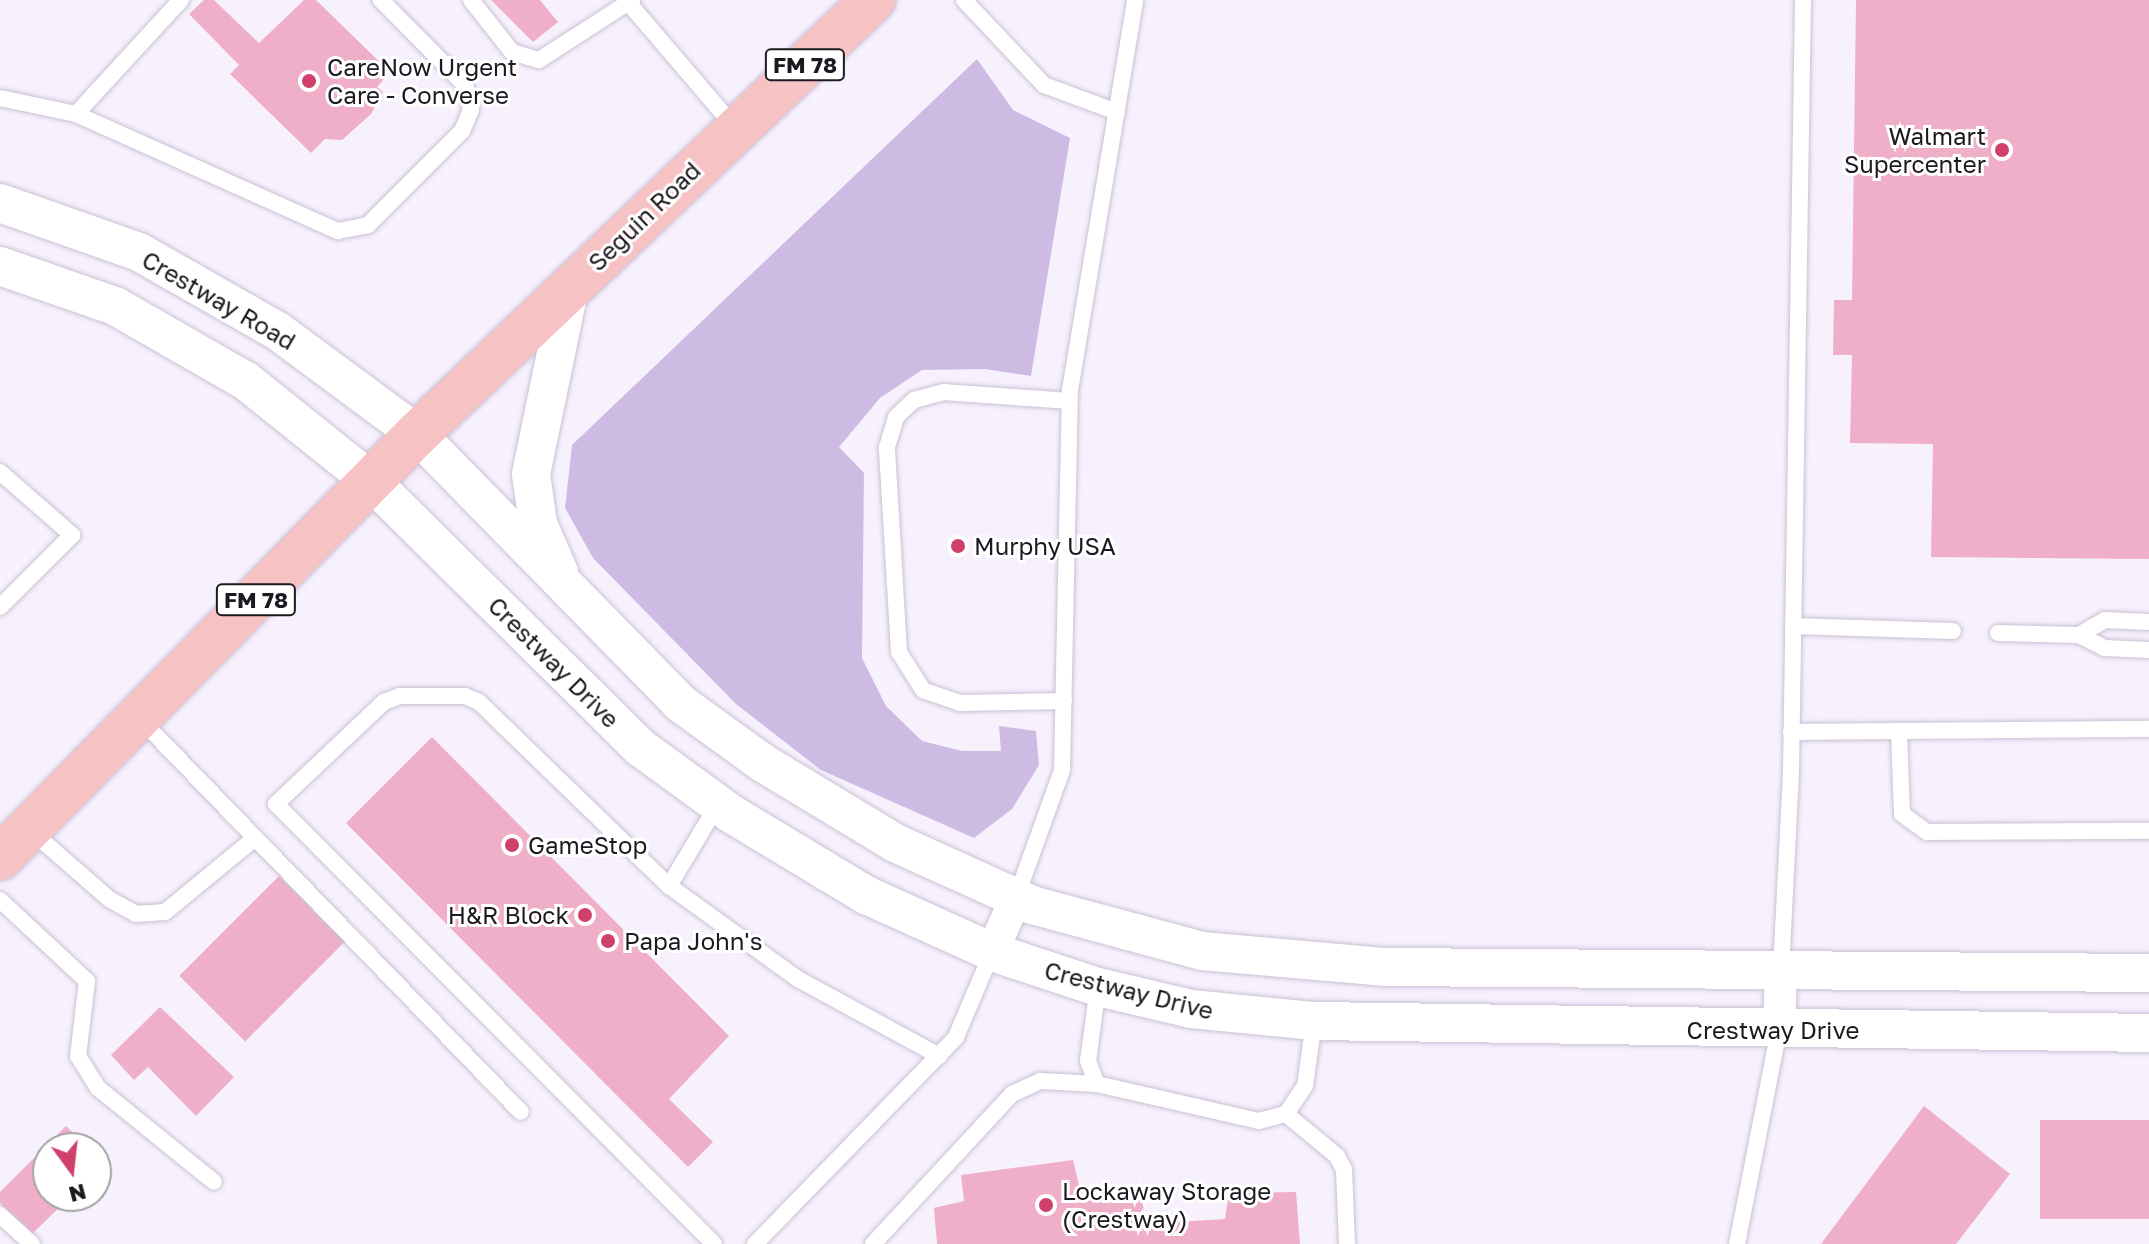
<!DOCTYPE html>
<html>
<head>
<meta charset="utf-8">
<style>
  body { margin:0 }
  #map { position:relative; width:2149px; height:1244px; overflow:hidden; background:#f7f1fd; font-family:"Golos Text",sans-serif }
  div>[style] { position:absolute }
  [style*='--x'] { left:calc(var(--x)*1px); top:calc(var(--y)*1px); width:calc(var(--w)*1px); rotate:calc(var(--a)*1deg) }
  .green>* { inset:0; background:#cebbe3 }
  .building>* { inset:0; background:#f0afc8; transform-origin:0 0 }
  .roads { filter:drop-shadow(0 0 2px #cac1d5) drop-shadow(0 0 2px #cac1d5) }
  .service>* { height:16px; margin:-8px; padding:0 8px; transform-origin:8px; border-radius:8px; background:#fff }
  .minor>* { height:32px; margin:-16px; padding:0 16px; transform-origin:16px; border-radius:16px; background:#fff }
  .tertiary>* { height:38px; margin:-19px; padding:0 19px; transform-origin:19px; border-radius:19px; background:#fff }
  .primary>* { height:44px; margin:-22px; padding:0 22px; transform-origin:22px; border-radius:22px; background:#f7c2c4 }
  .dots>* { width:22px; height:22px; translate:-50% -50%; box-sizing:border-box; border:4px solid #fff; border-radius:50% }
  span { translate:-50% -50%; white-space:nowrap; text-align:center; line-height:1.15; -webkit-text-stroke:6px #fff; paint-order:stroke }
  .shield-label span { padding:2px 6px; background:#fff; border:2px solid; border-radius:6px; -webkit-text-stroke-width:0 }
  .shield-label { font-size:22px; color:#1c1920; font-weight:700 }
  .poi-label { font-size:24px; color:#1c1920 }
  .left { translate:0 -50%; text-align:left }
  .right { translate:-100% -50%; text-align:right }
  .street-label { font-size:24px; color:#1c1920 }
  .north { position:absolute; left:32px; top:1132px; width:80px; height:80px; box-sizing:border-box; background:#fff; border:2px solid #a4a3a6; border-radius:50%; rotate:165deg; font-size:22px; font-weight:700; line-height:32px; text-align:center; color:#1c1920 }
  .north::after { content:''; display:block; margin:auto; width:28px; height:36px; background:#cf416a; clip-path:polygon(50% 0,100% 100%,50% 72%,0 100%) }
</style>
</head>
<body>
<div id="map">
  <div class="green">
    <div style="clip-path:polygon(977px 59px,1013px 110px,1070px 138px,1031px 376px,985px 369px,922px 370px,880px 398px,839px 447px,864px 473px,862px 658px,886px 706px,922px 741px,962px 751px,1001px 751px,999px 726px,1036px 731px,1039px 765px,1012px 809px,974px 838px,821px 770px,736px 704px,593px 558px,565px 508px,572px 445px)"></div>
  </div>
  <div class="building">
    <div style="clip-path:polygon(204px 0,214px 0,259px 43px,304px 0,316px 0,390px 72px,377px 87px,383px 92px,371px 114px,342px 140px,325px 139px,311px 153px,230px 74px,239px 65px,189px 14px)"></div>
    <div style="clip-path:polygon(491px 0,540px 0,558px 22px,533px 42px)"></div>
    <div style="clip-path:polygon(1856px 0,2149px 0,2149px 559px,1931px 557px,1933px 444px,1850px 443px,1852px 355px,1833px 355px,1834px 300px,1852px 300px)"></div>
    <div style="clip-path:polygon(432px 737px,729px 1036px,669px 1099px,713px 1142px,688px 1167px,346px 823px)"></div>
    <div style="left:279px;top:876px;width:93px;height:141px;rotate:45deg"></div>
    <div style="clip-path:polygon(160px 1007px,234px 1077px,196px 1116px,148px 1067px,134px 1080px,111px 1055px)"></div>
    <div style="clip-path:polygon(1924px 1106px,2010px 1174px,1956px 1244px,1821px 1244px)"></div>
    <div style="left:2040px;top:1120px;width:109px;height:99px"></div>
    <div style="clip-path:polygon(66px 1126px,88px 1148px,48px 1148px,48px 1196px,71px 1196px,31px 1235px,0 1203px,0 1192px)"></div>
    <div style="clip-path:polygon(1073px 1160px,1082px 1198px,1143px 1196px,1144px 1224px,1225px 1219px,1229px 1193px,1296px 1192px,1300px 1244px,937px 1244px,934px 1208px,964px 1201px,961px 1175px)"></div>
  </div>
  <div class="roads">
    <div class="service">
      <div style="--x:471;--y:0;--w:66;--a:51.7"></div>
      <div style="--x:512;--y:52;--w:28;--a:17"></div>
      <div style="--x:539;--y:60;--w:111;--a:-32.8"></div>
      <div style="--x:626;--y:0;--w:170;--a:49.5"></div>
      <div style="--x:964;--y:0;--w:117;--a:46.7"></div>
      <div style="--x:1044;--y:85;--w:78;--a:20.3"></div>
      <div style="--x:0;--y:98;--w:78;--a:11.9"></div>
      <div style="--x:76;--y:114;--w:287;--a:24.1"></div>
      <div style="--x:338;--y:231;--w:31;--a:-11"></div>
      <div style="--x:368;--y:225;--w:133;--a:-45"></div>
      <div style="--x:462;--y:131;--w:23;--a:-67"></div>
      <div style="--x:471;--y:110;--w:26;--a:-103"></div>
      <div style="--x:465;--y:85;--w:120;--a:-134.7"></div>
      <div style="--x:76;--y:114;--w:155;--a:-47.4"></div>
      <div style="--x:0;--y:472;--w:96;--a:41.2"></div>
      <div style="--x:72;--y:535;--w:102;--a:135"></div>
      <div style="--x:1793;--y:626;--w:160;--a:1.8"></div>
      <div style="--x:1998;--y:633;--w:81;--a:1.4"></div>
      <div style="--x:2079;--y:635;--w:29;--a:27"></div>
      <div style="--x:2105;--y:648;--w:44;--a:2.6"></div>
      <div style="--x:2079;--y:635;--w:30;--a:-30"></div>
      <div style="--x:2105;--y:620;--w:44;--a:2.6"></div>
      <div style="--x:1064;--y:701;--w:104;--a:178.9"></div>
      <div style="--x:960;--y:703;--w:39;--a:-161"></div>
      <div style="--x:923;--y:690;--w:45;--a:-122.3"></div>
      <div style="--x:899;--y:652;--w:205;--a:-93.4"></div>
      <div style="--x:887;--y:447;--w:31;--a:-73"></div>
      <div style="--x:896;--y:417;--w:25;--a:-43"></div>
      <div style="--x:914;--y:400;--w:31;--a:-15"></div>
      <div style="--x:944;--y:392;--w:125;--a:4.1"></div>
      <div style="--x:140;--y:719;--w:547;--a:45.89"></div>
      <div style="--x:1791;--y:732;--w:358;--a:-0.5"></div>
      <div style="--x:1899;--y:732;--w:82;--a:87.9"></div>
      <div style="--x:1902;--y:814;--w:31;--a:36"></div>
      <div style="--x:1927;--y:832;--w:222;--a:-0.3"></div>
      <div style="--x:30;--y:830;--w:105;--a:41.1"></div>
      <div style="--x:109;--y:899;--w:31;--a:29"></div>
      <div style="--x:136;--y:914;--w:29;--a:-4"></div>
      <div style="--x:165;--y:912;--w:117;--a:-39.4"></div>
      <div style="--x:669;--y:886;--w:96;--a:-59.1"></div>
      <div style="--x:1016;--y:898;--w:136;--a:-70.2"></div>
      <div style="--x:1062;--y:770;--w:380;--a:-88.8"></div>
      <div style="--x:1070;--y:390;--w:395;--a:-80.5"></div>
      <div style="--x:0;--y:900;--w:119;--a:43"></div>
      <div style="--x:87;--y:981;--w:76;--a:96.8"></div>
      <div style="--x:78;--y:1056;--w:38;--a:58"></div>
      <div style="--x:98;--y:1088;--w:149;--a:39"></div>
      <div style="--x:1781;--y:970;--w:198;--a:-87.1"></div>
      <div style="--x:1791;--y:772;--w:772;--a:-89.11"></div>
      <div style="--x:1098;--y:987;--w:75;--a:97.7"></div>
      <div style="--x:1088;--y:1061;--w:25;--a:69"></div>
      <div style="--x:1097;--y:1084;--w:166;--a:12.9"></div>
      <div style="--x:1259;--y:1121;--w:28;--a:-15"></div>
      <div style="--x:1286;--y:1114;--w:34;--a:-56"></div>
      <div style="--x:1305;--y:1086;--w:66;--a:-82.1"></div>
      <div style="--x:1286;--y:1114;--w:66;--a:39.5"></div>
      <div style="--x:1337;--y:1156;--w:16;--a:63"></div>
      <div style="--x:1344;--y:1170;--w:74;--a:87.7"></div>
      <div style="--x:0;--y:1215;--w:43;--a:42.2"></div>
      <div style="--x:714;--y:1244;--w:621;--a:-134.87"></div>
      <div style="--x:276;--y:804;--w:149;--a:-43.4"></div>
      <div style="--x:384;--y:702;--w:17;--a:-21"></div>
      <div style="--x:400;--y:696;--w:65;--a:0"></div>
      <div style="--x:465;--y:696;--w:15;--a:23"></div>
      <div style="--x:479;--y:702;--w:264;--a:44.1"></div>
      <div style="--x:669;--y:886;--w:159;--a:35.8"></div>
      <div style="--x:798;--y:979;--w:161;--a:28.6"></div>
      <div style="--x:755;--y:1244;--w:289;--a:-45.8"></div>
      <div style="--x:956;--y:1037;--w:92;--a:-67"></div>
      <div style="--x:873;--y:1244;--w:205;--a:-47.2"></div>
      <div style="--x:1012;--y:1094;--w:31;--a:-25"></div>
      <div style="--x:1040;--y:1081;--w:57;--a:3"></div>
      <div style="--x:1737;--y:1244;--w:218;--a:-78.9"></div>
    </div>
    <div class="minor">
      <div style="--x:992;--y:952;--w:59;--a:-66"></div>
      <div style="--x:1779;--y:1030;--w:60;--a:-88.1"></div>
    </div>
    <div class="tertiary">
      <div style="--x:0;--y:203;--w:147;--a:19.4"></div>
      <div style="--x:139;--y:252;--w:161;--a:29.7"></div>
      <div style="--x:279;--y:332;--w:172;--a:36.5"></div>
      <div style="--x:417;--y:434;--w:376;--a:45.6"></div>
      <div style="--x:680;--y:703;--w:102;--a:35.9"></div>
      <div style="--x:763;--y:763;--w:154;--a:31.2"></div>
      <div style="--x:895;--y:843;--w:150;--a:24.3"></div>
      <div style="--x:1032;--y:905;--w:176;--a:15.1"></div>
      <div style="--x:1202;--y:951;--w:185;--a:5"></div>
      <div style="--x:1386;--y:967;--w:763;--a:0.45"></div>
      <div style="--x:0;--y:266;--w:122;--a:19.2"></div>
      <div style="--x:115;--y:306;--w:151;--a:29.8"></div>
      <div style="--x:246;--y:381;--w:161;--a:38.7"></div>
      <div style="--x:372;--y:482;--w:378;--a:44.7"></div>
      <div style="--x:641;--y:748;--w:110;--a:36.1"></div>
      <div style="--x:730;--y:813;--w:159;--a:31.1"></div>
      <div style="--x:866;--y:895;--w:138;--a:24.3"></div>
      <div style="--x:992;--y:952;--w:112;--a:18.3"></div>
      <div style="--x:1098;--y:987;--w:96;--a:13.3"></div>
      <div style="--x:1191;--y:1009;--w:124;--a:5.6"></div>
      <div style="--x:1314;--y:1021;--w:835;--a:0.82"></div>
      <div style="--x:559;--y:572;--w:52;--a:-113.6"></div>
      <div style="--x:538;--y:524;--w:50;--a:-98"></div>
      <div style="--x:531;--y:474;--w:187;--a:-78.3"></div>
    </div>
    <div class="primary">
      <div style="--x:0;--y:858;--w:595;--a:-45.48"></div>
      <div style="--x:417;--y:434;--w:630;--a:-43.58"></div>
    </div>
  </div>
  <div class="dots">
    <div style="left:309px;top:81px;background:#cf416a"></div>
    <div style="left:2002px;top:150px;background:#cf416a"></div>
    <div style="left:958px;top:546px;background:#cf416a"></div>
    <div style="left:512px;top:845px;background:#cf416a"></div>
    <div style="left:585px;top:915px;background:#cf416a"></div>
    <div style="left:608px;top:941px;background:#cf416a"></div>
    <div style="left:1046px;top:1205px;background:#cf416a"></div>
  </div>
  <div class="shield-label">
    <span style="left:805px;top:65px">FM 78</span>
    <span style="left:256px;top:600px">FM 78</span>
  </div>
  <div class="poi-label">
    <span class="left" style="left:327px;top:81px">CareNow Urgent<br>Care - Converse</span>
    <span class="right" style="left:1986px;top:150px">Walmart<br>Supercenter</span>
    <span class="left" style="left:974px;top:546px">Murphy USA</span>
    <span class="left" style="left:528px;top:845px">GameStop</span>
    <span class="right" style="left:569px;top:915px">H&amp;R Block</span>
    <span class="left" style="left:624px;top:941px">Papa John's</span>
    <span class="left" style="left:1062px;top:1205px">Lockaway Storage<br>(Crestway)</span>
  </div>
  <div class="street-label">
    <span style="left:644px;top:216px;rotate:-44deg">Seguin Road</span>
    <span style="left:219px;top:300px;rotate:30deg">Crestway Road</span>
    <span style="left:554px;top:662px;rotate:45deg">Crestway Drive</span>
    <span style="left:1129px;top:990px;rotate:14deg">Crestway Drive</span>
    <span style="left:1773px;top:1030px">Crestway Drive</span>
  </div>
  <div class="north">N</div>
</div>
</body>
</html>
